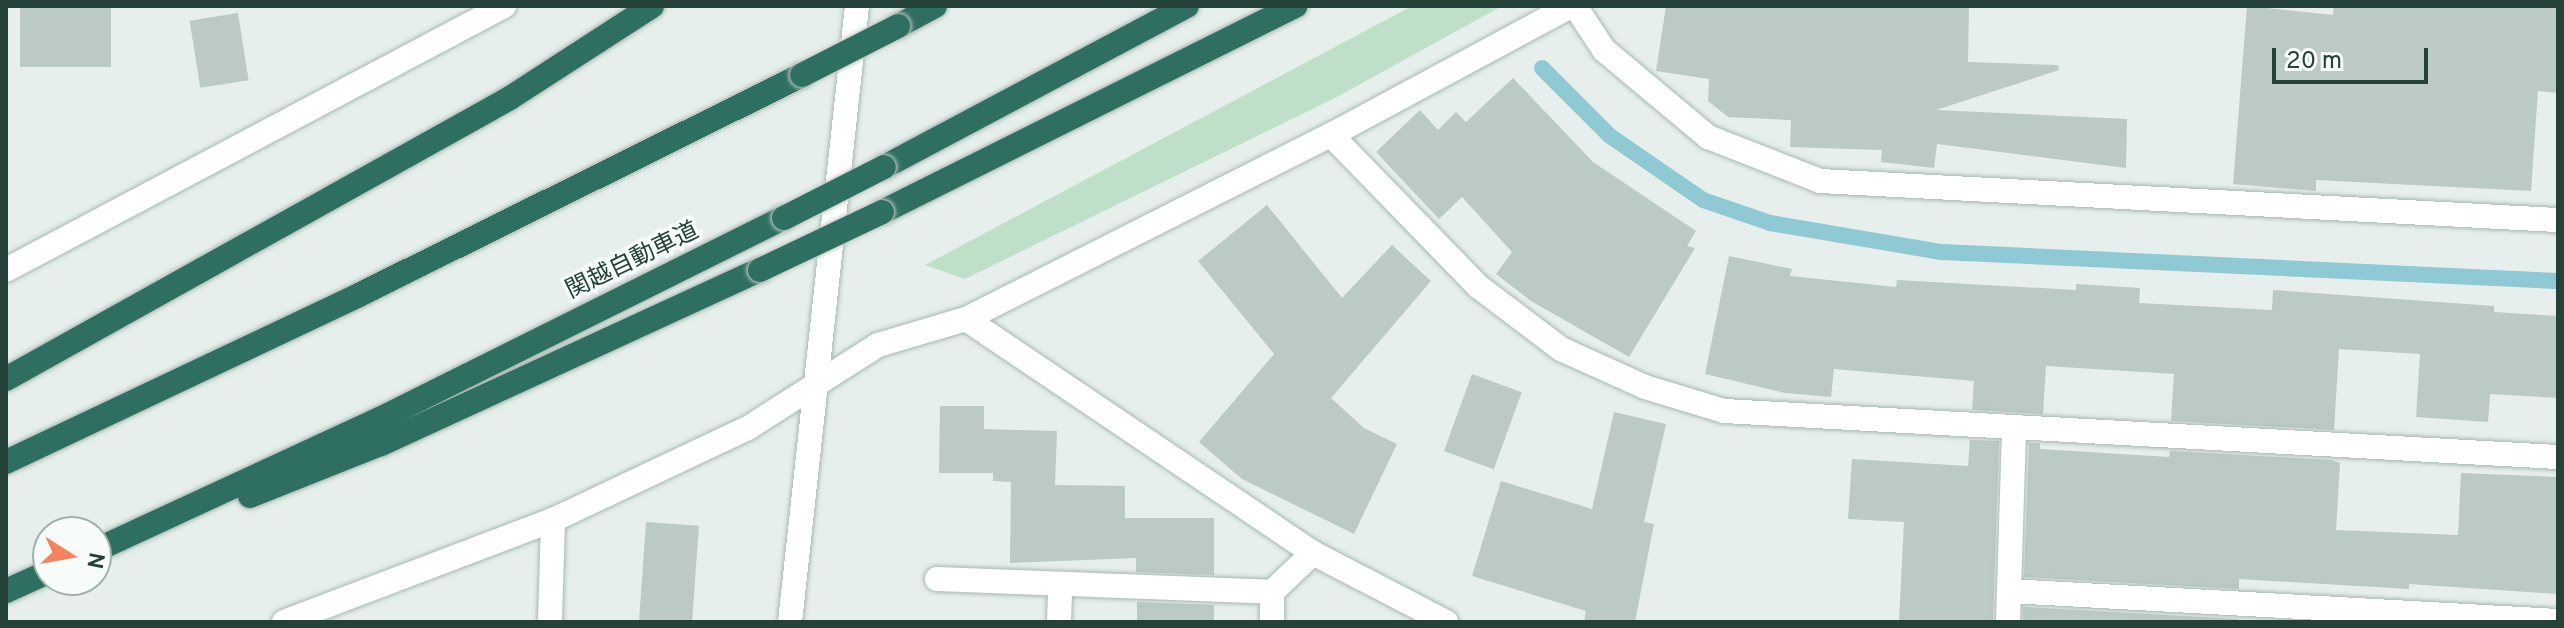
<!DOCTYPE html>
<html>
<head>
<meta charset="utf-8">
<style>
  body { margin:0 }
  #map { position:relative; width:2564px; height:628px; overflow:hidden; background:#e6efeb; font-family:Overpass,"Noto Sans JP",sans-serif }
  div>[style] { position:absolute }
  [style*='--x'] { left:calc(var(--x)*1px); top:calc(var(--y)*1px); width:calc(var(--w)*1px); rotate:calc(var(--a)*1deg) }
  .green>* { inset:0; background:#bfe0c8 }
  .stream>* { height:16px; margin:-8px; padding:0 8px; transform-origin:8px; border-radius:8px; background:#8ec9d4 }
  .building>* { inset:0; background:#bbcac4; transform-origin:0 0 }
  .roads { filter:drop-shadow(0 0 2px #a8b8b2) drop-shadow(0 0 2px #a8b8b2) }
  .street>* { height:24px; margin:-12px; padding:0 12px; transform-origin:12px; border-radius:12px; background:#fff }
  .secondary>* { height:24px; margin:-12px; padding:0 12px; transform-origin:12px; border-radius:12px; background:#fff }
  .highway>* { height:24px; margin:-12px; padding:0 12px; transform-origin:12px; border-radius:12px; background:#2f6f62 }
  .bridges { filter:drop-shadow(0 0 2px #c2cac8) drop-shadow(0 0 2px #c2cac8) }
  .highway-bridge>* { height:24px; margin:-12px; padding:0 12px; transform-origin:12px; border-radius:12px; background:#2f6f62 }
  span { translate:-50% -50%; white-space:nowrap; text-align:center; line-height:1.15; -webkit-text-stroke:7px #f7fbf9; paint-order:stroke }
  .street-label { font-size:24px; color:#24423a }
  .frame { position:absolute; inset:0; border:8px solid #24423a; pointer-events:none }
  .north { position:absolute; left:32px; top:516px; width:80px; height:80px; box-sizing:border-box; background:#f7fbf9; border:2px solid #a3b1ad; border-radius:50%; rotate:101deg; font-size:22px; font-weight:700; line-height:32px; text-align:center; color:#24423a }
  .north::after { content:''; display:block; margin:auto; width:28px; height:36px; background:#f4845f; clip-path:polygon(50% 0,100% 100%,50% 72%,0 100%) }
  .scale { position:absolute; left:2272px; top:48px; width:156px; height:36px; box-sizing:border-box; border:4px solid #24423a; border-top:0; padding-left:10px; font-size:24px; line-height:28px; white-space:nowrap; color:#24423a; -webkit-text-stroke:6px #f7fbf9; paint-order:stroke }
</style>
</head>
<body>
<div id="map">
  <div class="green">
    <div style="clip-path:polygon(1412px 6px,1502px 6px,1335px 98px,965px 279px,925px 265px)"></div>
  </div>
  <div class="stream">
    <div style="--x:1542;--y:68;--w:96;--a:45"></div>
    <div style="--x:1610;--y:136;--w:113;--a:34.5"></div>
    <div style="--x:1703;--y:200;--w:71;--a:18.9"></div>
    <div style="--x:1770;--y:223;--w:174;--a:9.6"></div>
    <div style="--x:1942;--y:252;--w:617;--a:2.7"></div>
  </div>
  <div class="building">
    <div style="left:20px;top:6px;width:91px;height:61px"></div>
    <div style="clip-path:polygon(1666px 6px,1969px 6px,1968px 62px,2058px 65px,2059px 70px,1936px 110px,2127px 119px,2126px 168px,1937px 144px,1934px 168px,1881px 162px,1882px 150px,1790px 147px,1791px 120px,1728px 117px,1708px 101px,1709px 79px,1656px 71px)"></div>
    <div style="clip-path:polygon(2247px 6px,2333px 15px,2334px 6px,2558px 6px,2558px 93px,2538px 91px,2531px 191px,2316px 180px,2316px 191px,2233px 184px)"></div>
    <div style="left:238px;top:13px;width:68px;height:49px;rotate:81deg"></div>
    <div style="clip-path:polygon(1513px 78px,1593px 162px,1696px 231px,1687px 246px,1695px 248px,1629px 357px,1531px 301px,1496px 274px,1512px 252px,1462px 197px,1439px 219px,1376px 152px,1420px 110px,1438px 130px,1456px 112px,1466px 122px)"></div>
    <div style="clip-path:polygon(1267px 205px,1342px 298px,1392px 245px,1431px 281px,1331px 398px,1364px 428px,1397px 444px,1354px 534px,1242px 479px,1199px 442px,1274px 354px,1198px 261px)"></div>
    <div style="clip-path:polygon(1729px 256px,1792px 269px,1790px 276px,1896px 287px,1897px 280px,2076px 290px,2076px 284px,2140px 288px,2139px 303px,2272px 310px,2273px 290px,2494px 306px,2494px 312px,2558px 316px,2558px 398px,2490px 394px,2488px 422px,2416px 417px,2420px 354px,2339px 349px,2334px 430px,2171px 421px,2174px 374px,2046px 366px,2043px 414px,1972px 410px,1974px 381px,1834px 369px,1831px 397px,1785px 393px,1705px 374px)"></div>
    <div style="left:1472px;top:374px;width:53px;height:82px;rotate:20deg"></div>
    <div style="clip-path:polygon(940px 406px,984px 406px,984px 429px,1057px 431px,1055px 485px,1125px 486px,1125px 518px,1214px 518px,1214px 575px,1136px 572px,1136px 558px,1010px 563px,1011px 482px,993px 481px,993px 473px,939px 473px)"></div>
    <div style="clip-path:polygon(1614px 412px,1666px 424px,1644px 522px,1654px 524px,1635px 622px,1584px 622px,1586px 611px,1472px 576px,1501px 481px,1592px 509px)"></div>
    <div style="clip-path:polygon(1970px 440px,1999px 441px,1993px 622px,1899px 622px,1904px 522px,1848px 519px,1852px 459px,1968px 466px)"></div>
    <div style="clip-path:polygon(2029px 443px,2040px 443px,2040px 449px,2169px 457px,2170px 451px,2332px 460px,2340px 463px,2336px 530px,2458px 535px,2461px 473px,2558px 477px,2558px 594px,2409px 584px,2409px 589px,2239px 579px,2239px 589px,2024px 577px)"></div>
    <div style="left:646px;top:522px;width:53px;height:100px;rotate:4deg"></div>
    <div style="clip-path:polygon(1137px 602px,1214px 605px,1214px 622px,1137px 622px)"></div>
    <div style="clip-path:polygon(2023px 607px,2238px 619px,2238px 622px,2023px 622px)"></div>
  </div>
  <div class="roads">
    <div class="street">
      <div style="--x:1575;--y:6;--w:53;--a:56.6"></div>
      <div style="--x:1604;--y:50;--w:136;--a:39.9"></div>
      <div style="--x:1708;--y:137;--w:120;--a:21.4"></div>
      <div style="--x:1820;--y:181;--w:739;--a:3.03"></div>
      <div style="--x:1331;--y:135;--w:212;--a:45.8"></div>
      <div style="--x:1479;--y:287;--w:103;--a:37.1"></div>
      <div style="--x:1561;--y:349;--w:92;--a:24.3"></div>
      <div style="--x:1645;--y:387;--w:83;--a:16.9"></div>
      <div style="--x:1724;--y:411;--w:835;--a:3.16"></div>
      <div style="--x:6;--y:270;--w:564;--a:-27.93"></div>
      <div style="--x:966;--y:319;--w:419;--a:34"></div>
      <div style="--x:1313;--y:553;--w:150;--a:27.4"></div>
      <div style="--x:937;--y:579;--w:335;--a:2.2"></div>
      <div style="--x:2009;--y:591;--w:550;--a:3.13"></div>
      <div style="--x:284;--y:622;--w:288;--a:-20.8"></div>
      <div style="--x:553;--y:520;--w:216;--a:-25.3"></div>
      <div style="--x:748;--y:428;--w:154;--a:-32.6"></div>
      <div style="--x:878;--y:345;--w:92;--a:-16.5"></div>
      <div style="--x:966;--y:319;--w:409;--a:-26.8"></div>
      <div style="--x:1331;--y:135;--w:272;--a:-28.3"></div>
      <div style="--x:550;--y:622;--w:102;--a:-88.3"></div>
      <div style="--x:1059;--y:622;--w:37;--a:-88"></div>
      <div style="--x:1272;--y:622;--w:30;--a:-90"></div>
      <div style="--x:1272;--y:592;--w:57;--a:-43.6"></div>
      <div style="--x:2008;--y:622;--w:193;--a:-88.2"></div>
    </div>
    <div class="secondary">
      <div style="--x:790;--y:622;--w:620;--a:-83.79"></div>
    </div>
    <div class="highway">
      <div style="--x:898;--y:26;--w:42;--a:-28.4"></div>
      <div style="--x:884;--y:167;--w:343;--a:-28"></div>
      <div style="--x:882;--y:212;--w:462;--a:-26.5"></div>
      <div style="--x:6;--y:379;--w:577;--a:-29.14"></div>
      <div style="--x:510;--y:98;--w:169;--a:-32.9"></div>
      <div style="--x:6;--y:462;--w:391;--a:-25.3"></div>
      <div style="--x:359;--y:295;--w:495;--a:-26.4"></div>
      <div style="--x:250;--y:496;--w:141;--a:-21.7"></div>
      <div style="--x:381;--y:444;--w:417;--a:-24.7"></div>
      <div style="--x:96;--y:550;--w:313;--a:-24.8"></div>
      <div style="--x:380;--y:419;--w:451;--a:-26.5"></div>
      <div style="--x:6;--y:591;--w:46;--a:-24.3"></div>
    </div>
  </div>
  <div class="bridges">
    <div class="highway-bridge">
      <div style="--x:802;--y:75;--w:108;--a:-27"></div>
      <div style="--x:784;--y:218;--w:112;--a:-27"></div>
      <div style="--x:760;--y:270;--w:135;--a:-25.4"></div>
    </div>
  </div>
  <div class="street-label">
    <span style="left:633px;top:262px;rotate:-26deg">関越自動車道</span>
  </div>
  <div class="frame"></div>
  <div class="north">N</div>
  <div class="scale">20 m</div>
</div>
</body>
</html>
